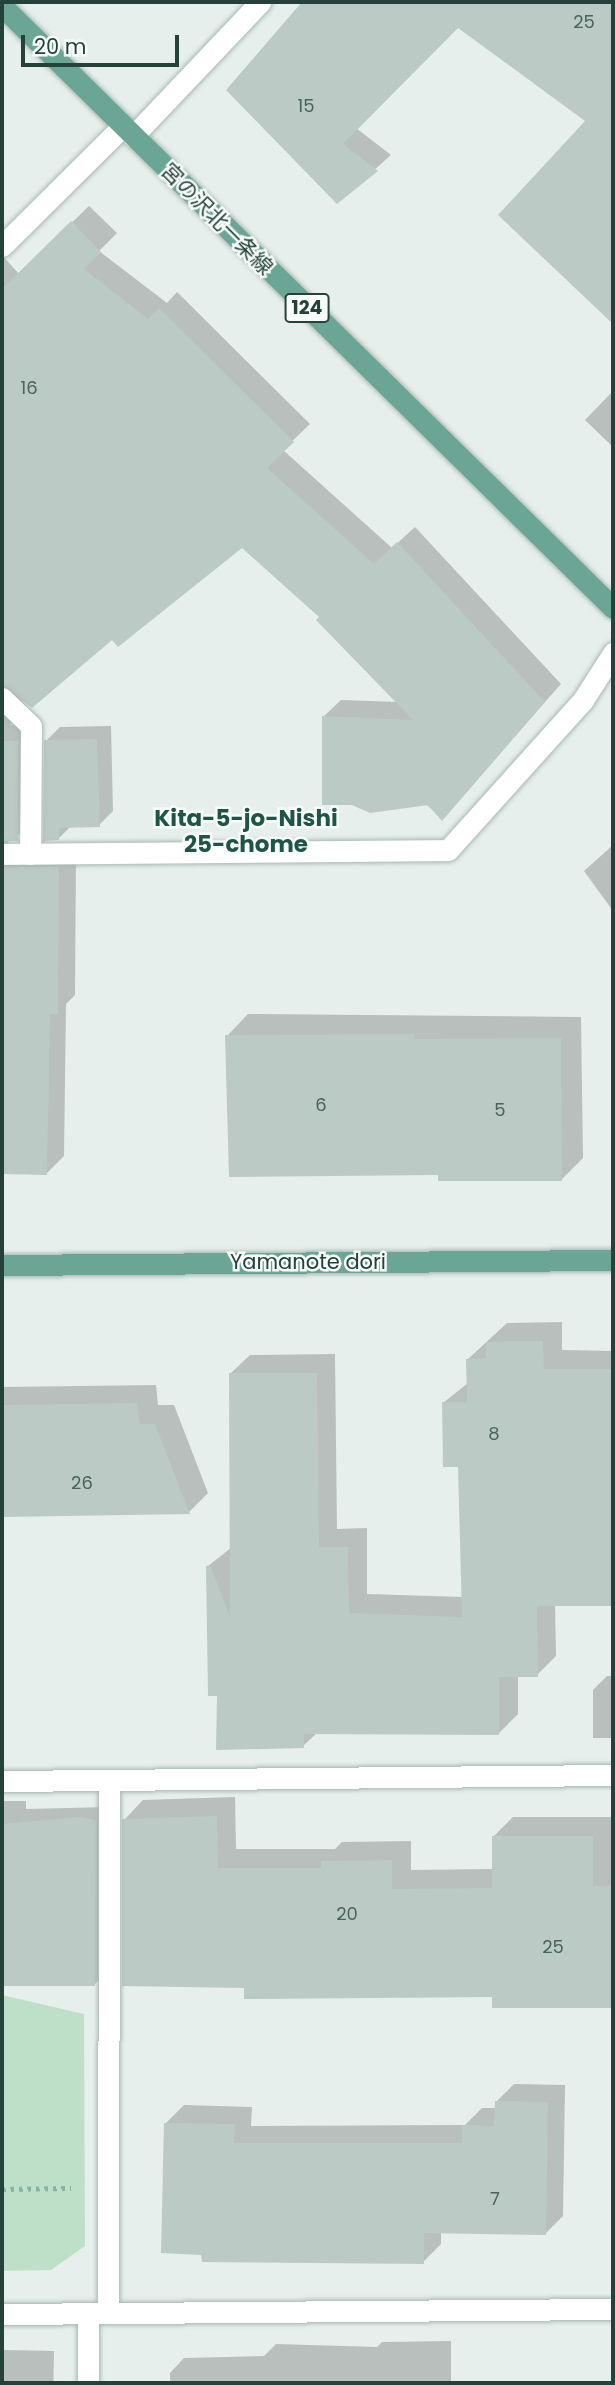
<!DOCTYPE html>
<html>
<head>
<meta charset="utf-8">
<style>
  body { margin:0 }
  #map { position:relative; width:615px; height:2385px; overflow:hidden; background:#e6efeb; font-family:Poppins,"Noto Sans JP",sans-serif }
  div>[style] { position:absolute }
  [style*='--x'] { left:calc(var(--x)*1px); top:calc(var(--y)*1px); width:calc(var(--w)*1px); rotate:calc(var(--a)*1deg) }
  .green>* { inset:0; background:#bfe0c8 }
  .shadow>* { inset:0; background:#0003; transform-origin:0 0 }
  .building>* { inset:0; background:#bbcac4; transform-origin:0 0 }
  .path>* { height:4.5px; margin-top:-2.25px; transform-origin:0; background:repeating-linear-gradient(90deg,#86b3a5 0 3.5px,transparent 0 8.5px) }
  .roads { filter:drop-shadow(0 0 2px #a8b8b2) drop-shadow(0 0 2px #a8b8b2) }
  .minor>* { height:21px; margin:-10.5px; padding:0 10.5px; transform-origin:10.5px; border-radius:10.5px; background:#fff }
  .major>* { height:21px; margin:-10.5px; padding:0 10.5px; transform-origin:10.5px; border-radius:10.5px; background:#6aa596 }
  span { translate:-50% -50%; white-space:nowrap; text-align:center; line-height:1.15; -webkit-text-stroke:5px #f7fbf9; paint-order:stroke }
  .number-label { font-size:18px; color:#4a645c }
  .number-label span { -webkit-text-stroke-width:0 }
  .shield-label span { padding:2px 5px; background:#f7fbf9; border:2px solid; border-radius:5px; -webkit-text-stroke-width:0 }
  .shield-label { font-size:19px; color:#24423a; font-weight:700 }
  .street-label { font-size:21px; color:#24423a }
  .neighbourhood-label { font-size:23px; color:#1f5548; font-weight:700 }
  .frame { position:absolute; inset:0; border:4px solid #24423a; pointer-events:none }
  .scale { position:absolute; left:21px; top:35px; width:158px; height:32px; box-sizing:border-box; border:4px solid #24423a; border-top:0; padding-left:9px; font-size:21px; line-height:24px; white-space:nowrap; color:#24423a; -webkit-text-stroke:5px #f7fbf9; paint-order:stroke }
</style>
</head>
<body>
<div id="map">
  <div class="green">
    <div style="clip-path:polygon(2px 1995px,84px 2014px,85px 2246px,51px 2270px,2px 2271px)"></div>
  </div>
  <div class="shadow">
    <div style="clip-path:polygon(305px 2px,613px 2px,613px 165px,603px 177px,613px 187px,613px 277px,590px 300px,588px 121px,458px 25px,356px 128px,391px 155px,338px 202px,229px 90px)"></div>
    <div style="clip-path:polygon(89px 206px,117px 233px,99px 251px,167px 303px,177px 292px,310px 424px,283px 450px,392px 548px,415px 527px,561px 684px,442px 818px,323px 717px,341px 700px,398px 702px,321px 617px,242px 546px,112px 638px,18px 697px,27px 707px,10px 725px,34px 724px,34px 822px,7px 843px,20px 851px,76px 850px,75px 995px,66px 1004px,64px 1156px,47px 1173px,2px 1173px,2px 255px,19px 274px)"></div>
    <div style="clip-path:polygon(613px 391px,613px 447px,585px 420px)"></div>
    <div style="clip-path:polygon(111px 726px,113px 811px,99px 825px,71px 826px,58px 839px,46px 741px,60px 727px)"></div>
    <div style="clip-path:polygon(613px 845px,613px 911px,584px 871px)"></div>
    <div style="clip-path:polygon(248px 1014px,581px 1017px,583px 1158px,562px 1179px,439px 1173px,227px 1036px)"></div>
    <div style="clip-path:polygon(562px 1322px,562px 1350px,613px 1351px,613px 1604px,555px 1604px,556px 1656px,537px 1675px,518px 1676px,518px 1714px,499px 1733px,317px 1733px,303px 1746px,219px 1694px,207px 1567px,232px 1547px,230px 1374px,250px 1355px,335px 1354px,337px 1529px,367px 1528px,367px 1594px,463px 1597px,459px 1465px,443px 1403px,468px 1383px,467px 1360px,507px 1323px)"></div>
    <div style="clip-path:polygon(156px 1385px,158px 1405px,174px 1405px,208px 1493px,189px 1512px,2px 1516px,2px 1387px)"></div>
    <div style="clip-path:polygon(607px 1676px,613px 1676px,613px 1738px,593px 1738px,593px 1690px)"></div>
    <div style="clip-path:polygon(235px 1797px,236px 1849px,335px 1849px,342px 1842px,411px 1841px,411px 1870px,494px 1869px,494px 1836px,513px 1817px,611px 1817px,613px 2006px,494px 2006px,494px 1996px,246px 1986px,124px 1820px,143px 1800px)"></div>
    <div style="clip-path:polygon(2px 1801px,26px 1801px,26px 1809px,109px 1807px,109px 1970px,95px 1984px,2px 1984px)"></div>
    <div style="clip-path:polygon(514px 2084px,565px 2085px,563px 2216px,545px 2234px,441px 2231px,441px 2244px,423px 2262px,166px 2123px,184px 2105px,252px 2107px,251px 2126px,465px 2125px,482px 2108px,496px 2108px,497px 2101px)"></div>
    <div style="clip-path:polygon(451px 2341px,451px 2383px,170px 2383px,170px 2373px,184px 2358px,264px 2356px,276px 2344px,377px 2347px,382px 2342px)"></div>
    <div style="left:2px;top:2350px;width:52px;height:33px;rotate:1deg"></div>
  </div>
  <div class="building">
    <div style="clip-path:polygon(302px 2px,613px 2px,613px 324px,498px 215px,585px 121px,458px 28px,343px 144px,378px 171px,337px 204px,226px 90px)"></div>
    <div style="clip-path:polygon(71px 221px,101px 252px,84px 269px,148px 319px,159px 308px,294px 442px,267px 468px,374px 564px,397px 542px,545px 702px,442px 821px,428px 805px,370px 813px,352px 805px,322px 805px,322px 716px,413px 720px,316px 620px,319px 617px,242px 548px,118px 647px,112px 640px,32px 708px,2px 685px,2px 289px)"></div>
    <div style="clip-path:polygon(97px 739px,100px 827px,59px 828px,59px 840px,43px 841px,44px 740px)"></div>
    <div style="left:2px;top:741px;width:16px;height:100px"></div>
    <div style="clip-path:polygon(2px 867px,59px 867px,58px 1014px,50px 1014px,47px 1175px,2px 1174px)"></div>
    <div style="clip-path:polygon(414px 1034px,414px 1039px,561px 1038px,562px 1181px,438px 1181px,438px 1175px,229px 1177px,225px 1035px)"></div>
    <div style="clip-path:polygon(543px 1341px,544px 1369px,613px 1369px,613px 1606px,537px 1606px,538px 1677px,499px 1677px,499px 1735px,304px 1734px,304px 1748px,216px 1750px,217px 1696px,208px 1696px,206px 1566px,210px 1565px,230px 1617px,229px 1373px,317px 1373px,319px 1547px,348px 1547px,349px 1613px,462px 1617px,458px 1467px,443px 1467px,442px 1402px,467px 1402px,466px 1359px,486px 1358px,486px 1342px)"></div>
    <div style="clip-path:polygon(137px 1403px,140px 1424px,155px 1424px,190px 1514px,2px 1517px,2px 1405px)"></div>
    <div style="clip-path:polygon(217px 1816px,218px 1868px,321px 1868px,321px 1861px,392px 1860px,392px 1889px,492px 1888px,492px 1836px,593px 1836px,593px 1886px,613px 1886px,613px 2008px,492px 2008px,492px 1997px,244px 1999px,244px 1988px,122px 1986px,122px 1819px)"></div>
    <div style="clip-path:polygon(78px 1817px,96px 1820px,95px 1986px,2px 1986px,2px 1824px)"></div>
    <div style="clip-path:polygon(495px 2101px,548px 2102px,546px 2235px,424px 2233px,424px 2264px,202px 2262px,201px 2255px,161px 2253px,164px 2123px,235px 2124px,234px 2143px,462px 2143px,462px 2125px,494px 2126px)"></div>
  </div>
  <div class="path">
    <div style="--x:2;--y:2189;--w:69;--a:-0.8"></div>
  </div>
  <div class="roads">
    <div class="minor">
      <div style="--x:133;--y:136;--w:185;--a:-46.5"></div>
      <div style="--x:2;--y:246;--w:170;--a:-44.8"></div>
      <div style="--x:2;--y:698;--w:40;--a:44"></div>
      <div style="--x:31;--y:726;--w:128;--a:90.4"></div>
      <div style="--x:2;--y:854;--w:446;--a:-0.5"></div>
      <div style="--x:448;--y:850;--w:202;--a:-48"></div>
      <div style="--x:583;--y:700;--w:56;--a:-57.4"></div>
      <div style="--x:2;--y:1781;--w:611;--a:-0.56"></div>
      <div style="--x:88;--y:2313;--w:70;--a:90"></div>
      <div style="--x:108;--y:2313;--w:533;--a:-89.89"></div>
      <div style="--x:2;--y:2314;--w:611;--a:-0.47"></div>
    </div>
    <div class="major">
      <div style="--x:2;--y:6;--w:858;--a:44.57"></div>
      <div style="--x:2;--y:1265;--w:611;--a:-0.47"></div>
    </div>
  </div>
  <div class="number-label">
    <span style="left:584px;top:22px">25</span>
    <span style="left:306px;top:106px">15</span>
    <span style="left:29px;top:388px">16</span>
    <span style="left:321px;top:1105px">6</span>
    <span style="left:500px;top:1110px">5</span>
    <span style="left:494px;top:1434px">8</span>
    <span style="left:82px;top:1483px">26</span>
    <span style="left:347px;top:1914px">20</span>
    <span style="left:553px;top:1947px">25</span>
    <span style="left:495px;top:2199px">7</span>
  </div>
  <div class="shield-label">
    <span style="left:307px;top:308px">124</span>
  </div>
  <div class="street-label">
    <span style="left:217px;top:219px;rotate:45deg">宮の沢北一条線</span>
    <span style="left:308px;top:1262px">Yamanote dori</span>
  </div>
  <div class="neighbourhood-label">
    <span style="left:246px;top:831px">Kita-5-jo-Nishi<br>25-chome</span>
  </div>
  <div class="frame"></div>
  <div class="scale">20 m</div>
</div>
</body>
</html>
